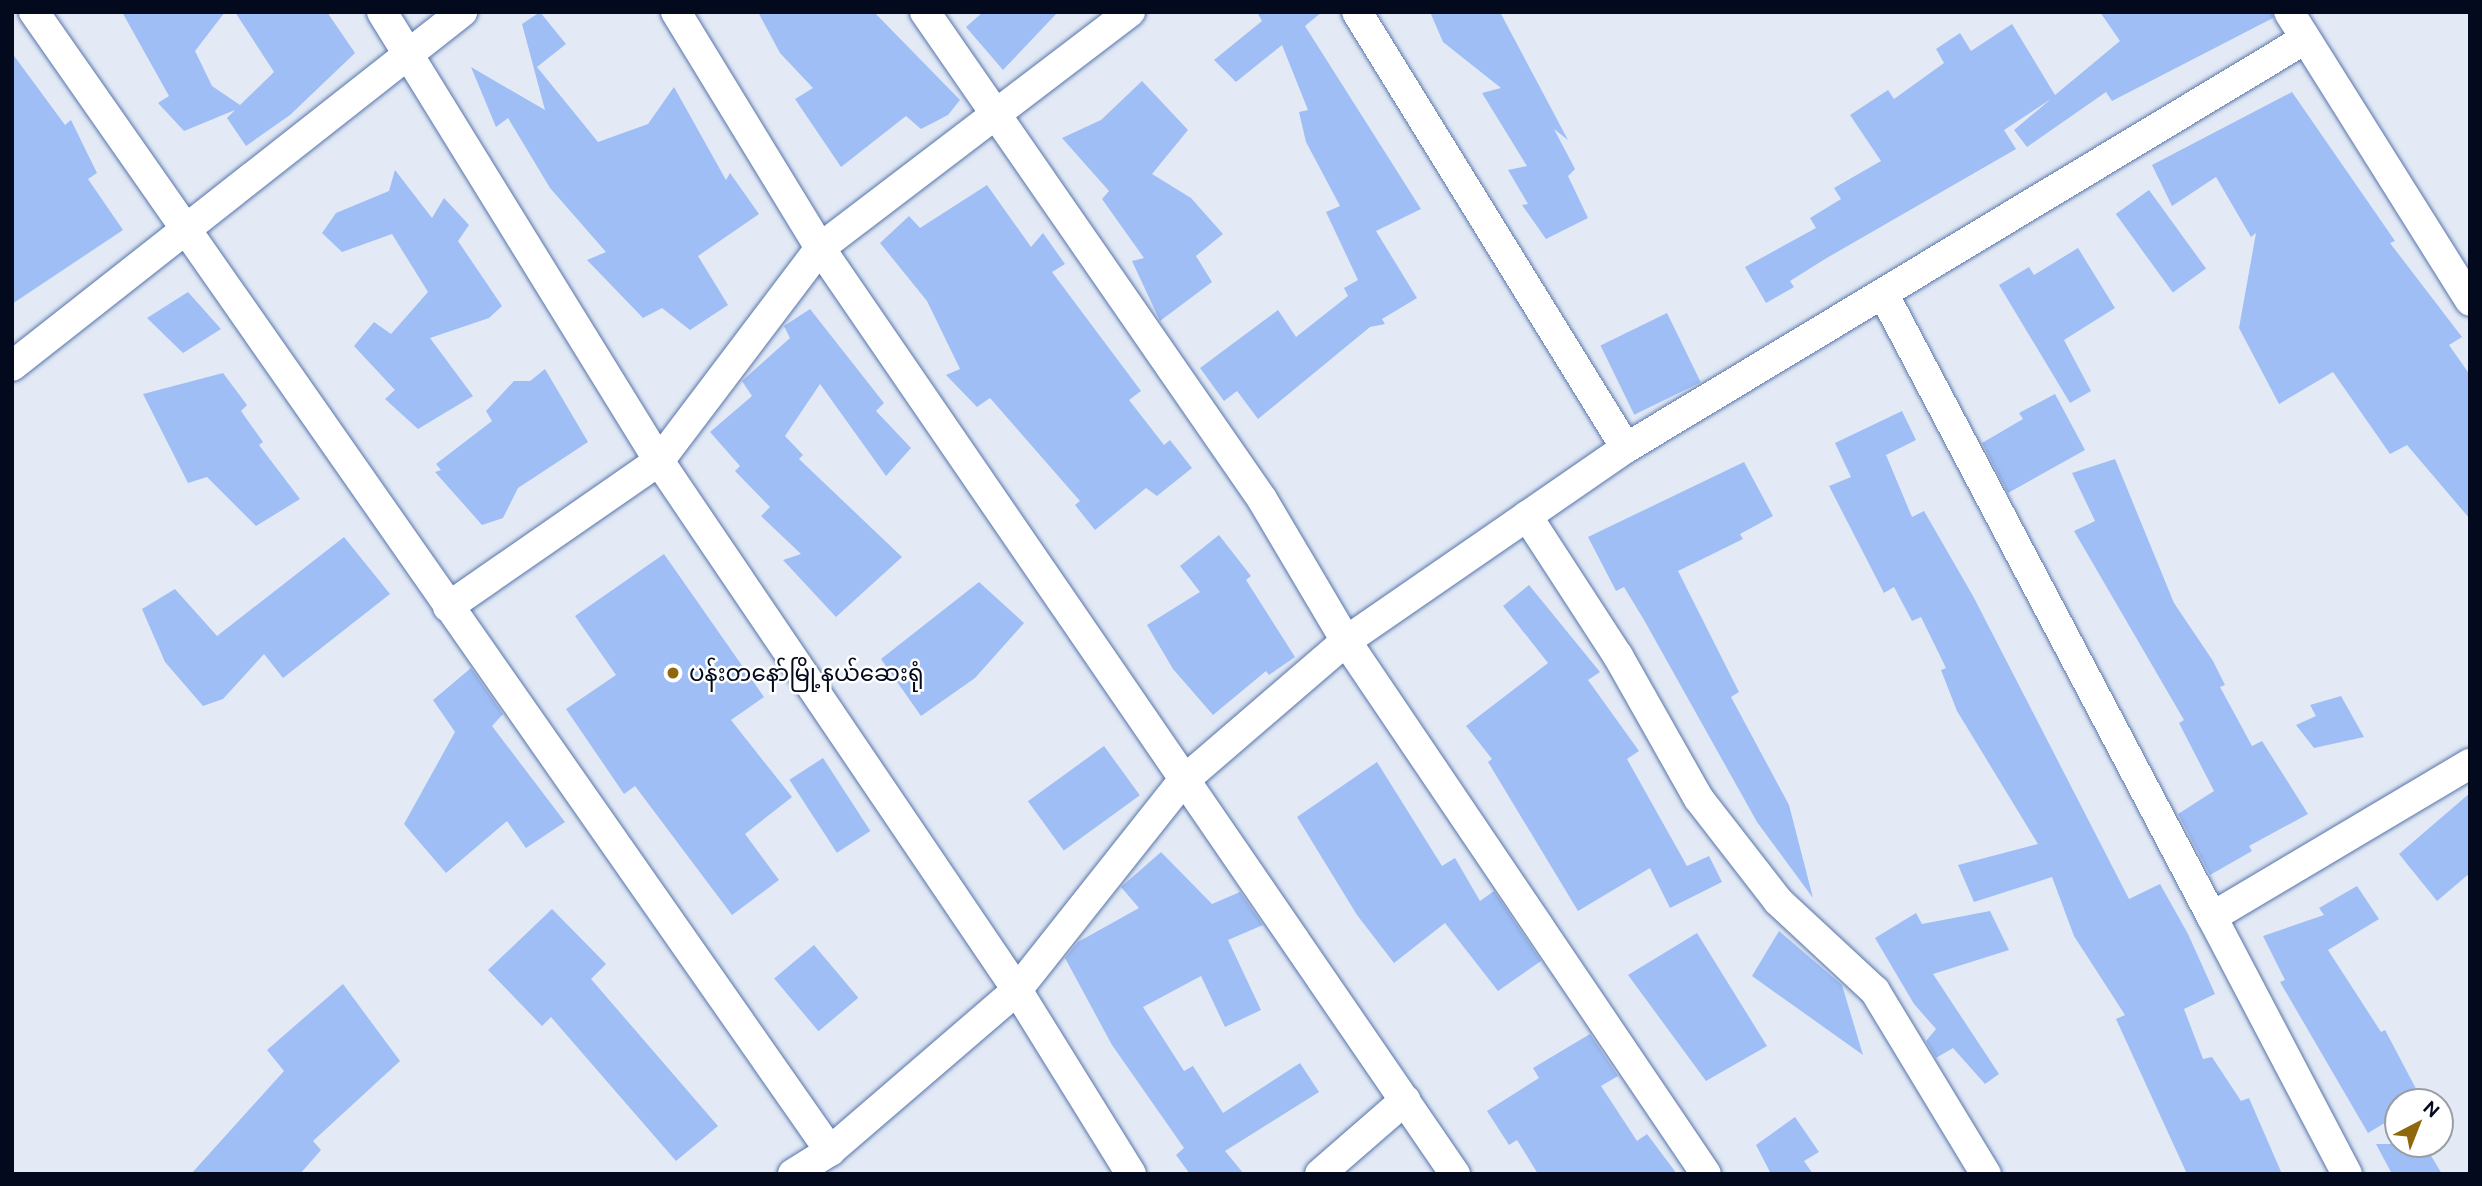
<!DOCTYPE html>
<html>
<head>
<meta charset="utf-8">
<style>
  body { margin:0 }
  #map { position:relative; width:2482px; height:1186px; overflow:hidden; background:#e3eaf6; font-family:Ubuntu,"Noto Sans Myanmar",sans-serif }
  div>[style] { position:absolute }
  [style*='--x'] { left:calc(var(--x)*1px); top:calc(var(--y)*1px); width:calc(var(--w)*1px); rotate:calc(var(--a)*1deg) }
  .building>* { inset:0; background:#9fbef5; transform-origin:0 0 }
  .roads { filter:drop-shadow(0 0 2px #5775ab) drop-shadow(0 0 2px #5775ab) }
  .street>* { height:30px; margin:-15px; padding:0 15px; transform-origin:15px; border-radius:15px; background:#fff }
  .dots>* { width:19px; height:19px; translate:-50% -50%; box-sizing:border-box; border:4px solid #fff; border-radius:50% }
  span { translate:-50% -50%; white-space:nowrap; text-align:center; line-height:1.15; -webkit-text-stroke:5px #fff; paint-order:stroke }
  .poi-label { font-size:23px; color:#030a1e }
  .left { translate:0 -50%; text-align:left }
  .frame { position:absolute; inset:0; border:14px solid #030a1e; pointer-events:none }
  .north { position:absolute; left:2384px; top:1088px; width:70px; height:70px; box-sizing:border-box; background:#fff; border:2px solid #9a9da5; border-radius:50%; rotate:42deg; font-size:19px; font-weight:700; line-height:28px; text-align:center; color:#030a1e }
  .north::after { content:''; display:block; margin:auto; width:24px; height:32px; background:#8f680d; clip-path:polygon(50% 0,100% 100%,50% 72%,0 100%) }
</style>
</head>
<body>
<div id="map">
  <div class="building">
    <div style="clip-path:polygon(122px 12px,225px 12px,195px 51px,212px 86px,240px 105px,274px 72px,235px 12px,327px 12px,355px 53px,290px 115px,246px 146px,227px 118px,235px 110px,184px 131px,158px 103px,169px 96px)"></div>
    <div style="clip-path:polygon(540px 12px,566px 44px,537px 67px,598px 142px,648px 124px,674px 87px,726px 180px,730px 173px,759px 214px,698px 256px,728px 305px,690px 330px,662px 308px,643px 318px,587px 260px,606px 252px,550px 188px,508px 118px,496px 127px,471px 67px,545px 110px,522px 24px)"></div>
    <div style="clip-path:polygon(758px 12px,874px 12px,960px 100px,948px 115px,921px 129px,906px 116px,841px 167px,795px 99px,813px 88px,780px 53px)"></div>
    <div style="clip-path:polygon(983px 12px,1058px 12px,1003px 70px,966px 27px)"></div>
    <div style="clip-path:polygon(1257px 12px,1322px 12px,1305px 26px,1421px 209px,1376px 231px,1417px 298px,1382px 319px,1385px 324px,1370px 327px,1258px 419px,1237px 391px,1224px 401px,1200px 368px,1278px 310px,1296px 337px,1348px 296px,1344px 288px,1358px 280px,1326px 212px,1340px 206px,1306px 142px,1299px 112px,1308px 110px,1282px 45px,1236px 82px,1214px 60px,1262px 21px)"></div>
    <div style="clip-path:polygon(1430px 12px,1500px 12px,1568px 140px,1554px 129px,1575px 169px,1568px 176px,1588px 218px,1546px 239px,1522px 205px,1528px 204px,1508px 170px,1527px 166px,1482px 93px,1501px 88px,1443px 42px)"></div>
    <div style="clip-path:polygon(2100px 12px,2272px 12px,2273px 18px,2112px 101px,2106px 92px,2027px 147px,2014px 130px,2051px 99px,2004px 130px,2016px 149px,1825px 259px,1790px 281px,1794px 287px,1766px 303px,1745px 267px,1816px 228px,1810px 218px,1841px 199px,1834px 188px,1881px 161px,1850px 115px,1888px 90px,1894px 99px,1944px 63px,1936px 49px,1960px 33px,1971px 51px,2012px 24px,2055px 95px,2120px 41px)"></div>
    <div style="clip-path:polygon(12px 53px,65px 125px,71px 120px,97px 173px,88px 179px,123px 230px,12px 304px)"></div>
    <div style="clip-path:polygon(1142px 81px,1188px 130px,1152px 174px,1191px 198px,1223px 234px,1196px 256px,1212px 282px,1160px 321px,1132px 261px,1144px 258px,1102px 199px,1109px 191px,1062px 138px,1101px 120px)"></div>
    <div style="clip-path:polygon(2292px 92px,2395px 241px,2390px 243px,2462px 337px,2449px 345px,2470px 375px,2470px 519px,2407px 445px,2390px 454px,2333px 372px,2279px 404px,2239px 328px,2256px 233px,2251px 237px,2216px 177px,2172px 206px,2152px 165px)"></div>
    <div style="clip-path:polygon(395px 170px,432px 218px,444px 198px,469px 225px,458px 241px,502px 306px,489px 318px,430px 338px,473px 396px,418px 429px,385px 399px,395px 390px,354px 346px,374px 322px,391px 334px,428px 292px,392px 234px,342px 252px,322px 233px,336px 213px,389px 191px)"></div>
    <div style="clip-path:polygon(987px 185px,1031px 247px,1043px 233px,1065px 264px,1052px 272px,1141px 391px,1129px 400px,1164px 445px,1170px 440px,1192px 468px,1157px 496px,1146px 488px,1095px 530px,1075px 505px,1080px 501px,990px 398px,977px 407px,946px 375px,960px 369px,927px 301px,880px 243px,909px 216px,920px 228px)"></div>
    <div style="left:2149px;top:190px;width:97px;height:41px;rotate:54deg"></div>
    <div style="clip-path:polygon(2078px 248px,2115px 308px,2064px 340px,2091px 391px,2070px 403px,1999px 285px,2029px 267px,2034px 275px)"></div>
    <div style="clip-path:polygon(188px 292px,221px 329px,183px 353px,147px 318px)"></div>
    <div style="clip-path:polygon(810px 309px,884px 403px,876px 411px,911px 448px,886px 476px,820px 384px,785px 436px,803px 455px,799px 459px,902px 557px,836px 617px,783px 560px,801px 554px,761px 516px,770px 507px,735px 471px,740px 466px,710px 432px,752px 396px,742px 381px,790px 338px,784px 326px)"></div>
    <div style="left:1667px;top:313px;width:77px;height:74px;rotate:64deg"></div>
    <div style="clip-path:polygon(545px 369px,588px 442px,518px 488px,503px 518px,482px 525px,435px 472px,441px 470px,436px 464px,492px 421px,486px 411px,514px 381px,530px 381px)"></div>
    <div style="clip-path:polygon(223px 373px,247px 405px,241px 411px,263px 442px,259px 445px,300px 499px,256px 526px,207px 477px,188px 483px,143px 394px)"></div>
    <div style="clip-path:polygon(2055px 394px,2085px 450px,2008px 493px,1982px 443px,2023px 419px,2019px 413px)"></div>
    <div style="clip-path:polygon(1902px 411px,1916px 440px,1886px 455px,1912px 517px,1924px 511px,1973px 596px,2129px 899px,2160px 884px,2188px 934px,2215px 994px,2184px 1009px,2203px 1059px,2212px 1057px,2241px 1101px,2249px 1098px,2282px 1174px,2187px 1174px,2116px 1019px,2125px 1015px,2074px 936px,2052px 877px,1974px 902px,1958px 865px,2038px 844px,1957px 711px,1941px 670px,1946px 668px,1921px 617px,1912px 621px,1894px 587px,1884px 593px,1829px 486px,1851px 477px,1835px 443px)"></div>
    <div style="clip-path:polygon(2115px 459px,2174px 603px,2213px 661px,2225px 685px,2220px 687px,2252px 746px,2262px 741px,2308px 814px,2249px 846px,2252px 851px,2210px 875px,2178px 814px,2214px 791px,2179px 723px,2184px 720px,2074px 531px,2095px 521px,2072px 473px)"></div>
    <div style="clip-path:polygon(1744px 462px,1773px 516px,1740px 534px,1743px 539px,1678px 571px,1739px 692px,1731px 697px,1789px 805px,1813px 898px,1757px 822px,1644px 620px,1624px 587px,1616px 591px,1588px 537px)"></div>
    <div style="clip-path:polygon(1219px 535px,1251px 576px,1246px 580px,1295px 657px,1269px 675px,1266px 671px,1213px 715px,1173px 669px,1147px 625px,1200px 592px,1180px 566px)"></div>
    <div style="clip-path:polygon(344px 537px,390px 594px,283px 678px,264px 654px,223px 699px,203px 706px,165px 662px,142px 609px,175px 589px,217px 636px)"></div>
    <div style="clip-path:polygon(664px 554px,764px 697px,731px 720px,792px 797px,745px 834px,779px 880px,732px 915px,635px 786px,624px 794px,566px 709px,616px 675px,575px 616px)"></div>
    <div style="clip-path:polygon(979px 582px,1024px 623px,975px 678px,921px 716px,881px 659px)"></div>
    <div style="clip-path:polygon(1529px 585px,1600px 672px,1588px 680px,1639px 751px,1627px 759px,1687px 866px,1709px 856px,1722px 882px,1670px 908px,1650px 868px,1578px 911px,1488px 762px,1492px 759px,1466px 726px,1548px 663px,1503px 606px)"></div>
    <div style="clip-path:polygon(471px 668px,503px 714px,492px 726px,565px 822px,526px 848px,507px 821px,446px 873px,404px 824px,455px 732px,433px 700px)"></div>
    <div style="clip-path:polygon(2341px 696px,2364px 737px,2314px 748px,2296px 725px,2316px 716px,2310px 705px)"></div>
    <div style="left:1104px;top:746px;width:61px;height:94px;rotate:54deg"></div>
    <div style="left:823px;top:758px;width:87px;height:40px;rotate:57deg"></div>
    <div style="clip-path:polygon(1377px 762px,1442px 866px,1455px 858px,1480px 901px,1494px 891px,1541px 961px,1498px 991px,1445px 923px,1394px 963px,1357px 915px,1297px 817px)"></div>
    <div style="clip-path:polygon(2470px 793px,2470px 873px,2437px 901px,2399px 854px)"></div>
    <div style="clip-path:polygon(1161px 852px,1212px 904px,1240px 892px,1263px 925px,1228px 940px,1261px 1010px,1225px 1027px,1201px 976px,1143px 1007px,1184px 1071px,1193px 1066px,1223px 1113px,1300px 1063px,1319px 1092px,1225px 1151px,1244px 1174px,1190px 1174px,1176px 1155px,1184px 1148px,1112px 1045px,1065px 958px,1078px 942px,1139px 908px,1121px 887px)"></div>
    <div style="clip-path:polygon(2357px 886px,2379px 919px,2328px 950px,2381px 1032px,2385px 1030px,2422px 1100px,2398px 1102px,2398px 1115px,2368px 1133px,2280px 982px,2285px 980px,2263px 936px,2324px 915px,2319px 908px)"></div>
    <div style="clip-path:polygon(552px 909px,606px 964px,591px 979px,718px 1126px,676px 1161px,551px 1017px,542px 1026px,488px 970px)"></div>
    <div style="clip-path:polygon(1990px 911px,2009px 950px,1933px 974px,1999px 1074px,1985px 1084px,1953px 1048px,1936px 1058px,1926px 1041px,1936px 1029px,1914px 1004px,1875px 938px,1916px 913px,1922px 924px)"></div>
    <div style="clip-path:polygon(1779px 931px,1842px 985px,1863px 1055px,1752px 976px)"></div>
    <div style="clip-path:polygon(1697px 933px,1767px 1046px,1706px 1081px,1628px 975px)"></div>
    <div style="left:814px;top:945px;width:69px;height:52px;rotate:50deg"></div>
    <div style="clip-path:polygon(343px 984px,400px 1061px,313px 1141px,321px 1150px,300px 1174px,191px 1174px,284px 1071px,267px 1050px)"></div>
    <div style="clip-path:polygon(1590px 1034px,1618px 1076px,1601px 1086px,1637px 1141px,1647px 1134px,1677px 1174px,1538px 1174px,1517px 1140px,1509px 1145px,1487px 1111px,1539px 1078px,1533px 1068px)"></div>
    <div style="clip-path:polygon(1795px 1117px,1819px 1152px,1804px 1161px,1813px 1174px,1771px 1174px,1756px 1145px)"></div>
    <div style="clip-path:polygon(2376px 1144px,2424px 1144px,2442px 1174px,2392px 1174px)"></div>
  </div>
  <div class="roads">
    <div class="street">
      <div style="--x:34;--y:12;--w:1390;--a:55.05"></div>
      <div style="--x:382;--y:12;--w:528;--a:58.33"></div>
      <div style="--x:659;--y:461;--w:639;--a:55.91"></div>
      <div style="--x:1017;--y:990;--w:216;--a:58.2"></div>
      <div style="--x:676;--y:12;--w:276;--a:58.6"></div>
      <div style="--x:820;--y:248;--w:1123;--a:55.56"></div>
      <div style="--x:925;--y:12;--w:592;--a:55.32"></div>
      <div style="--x:1262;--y:499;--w:165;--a:59.4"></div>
      <div style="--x:1346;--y:641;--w:643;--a:55.96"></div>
      <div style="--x:1357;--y:12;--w:512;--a:58.33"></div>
      <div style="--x:2289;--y:12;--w:341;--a:57.9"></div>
      <div style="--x:1884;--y:295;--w:703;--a:62.2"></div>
      <div style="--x:2212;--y:917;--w:300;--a:-30.7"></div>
      <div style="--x:12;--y:366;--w:573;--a:-38.19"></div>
      <div style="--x:1527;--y:516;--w:167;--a:57"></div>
      <div style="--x:1618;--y:656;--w:164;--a:60.5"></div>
      <div style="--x:1699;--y:799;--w:129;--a:52.2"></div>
      <div style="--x:1778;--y:901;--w:132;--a:42.9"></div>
      <div style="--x:1875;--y:991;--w:214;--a:58.8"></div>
      <div style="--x:448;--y:607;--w:257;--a:-34.7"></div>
      <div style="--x:659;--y:461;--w:267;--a:-52.9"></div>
      <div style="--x:820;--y:248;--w:390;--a:-37.3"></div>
      <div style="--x:2212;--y:917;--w:290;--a:62.3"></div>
      <div style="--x:793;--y:1174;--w:44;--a:-31.9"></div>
      <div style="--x:830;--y:1151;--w:247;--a:-40.7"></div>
      <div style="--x:1017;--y:990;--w:265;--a:-51.6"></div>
      <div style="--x:1182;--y:782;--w:216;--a:-40.7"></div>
      <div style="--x:1346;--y:641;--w:340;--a:-34.6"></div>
      <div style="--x:1626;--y:448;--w:793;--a:-31.06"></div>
      <div style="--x:1320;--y:1174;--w:113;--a:-41"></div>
    </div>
  </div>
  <div class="dots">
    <div style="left:673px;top:673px;background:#8f680d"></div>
  </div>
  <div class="poi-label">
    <span class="left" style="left:689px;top:673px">ပန်းတနော်မြို့နယ်ဆေးရုံ</span>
  </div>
  <div class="frame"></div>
  <div class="north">N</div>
</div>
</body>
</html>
